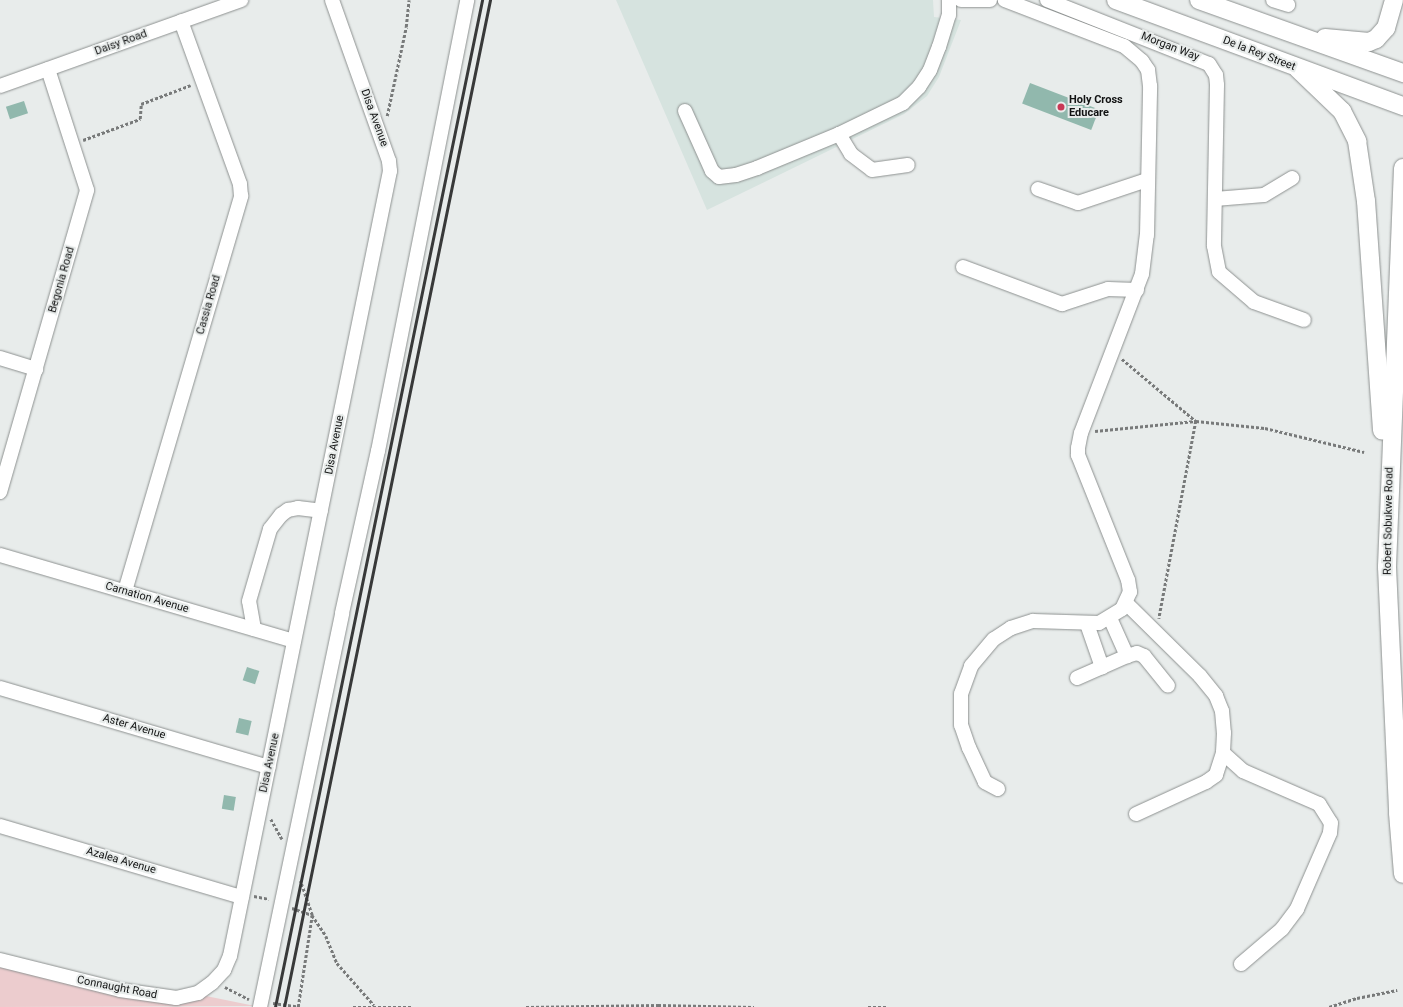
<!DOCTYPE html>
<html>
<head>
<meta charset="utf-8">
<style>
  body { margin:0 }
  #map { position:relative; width:1403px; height:1007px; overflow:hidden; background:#e8eceb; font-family:Roboto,sans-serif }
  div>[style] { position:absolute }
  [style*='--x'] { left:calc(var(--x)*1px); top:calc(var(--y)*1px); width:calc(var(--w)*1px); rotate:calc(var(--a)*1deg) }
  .built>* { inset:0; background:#d6e3df }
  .green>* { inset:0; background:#ecccce }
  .building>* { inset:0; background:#91b8ad; transform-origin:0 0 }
  .path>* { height:2.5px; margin-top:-1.25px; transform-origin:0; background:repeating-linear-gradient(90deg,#787a7a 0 3px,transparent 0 5px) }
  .roads { filter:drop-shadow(0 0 1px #8d9190) drop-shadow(0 0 1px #8d9190) }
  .minor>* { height:14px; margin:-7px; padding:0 7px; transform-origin:7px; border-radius:7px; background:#fff }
  .major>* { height:18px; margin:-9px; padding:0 9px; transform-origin:9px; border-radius:9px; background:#fff }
  .rail>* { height:3px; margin:-1.5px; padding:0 1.5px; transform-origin:1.5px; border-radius:1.5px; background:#383939 }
  .dots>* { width:11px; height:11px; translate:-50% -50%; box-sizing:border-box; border:2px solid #e8eceb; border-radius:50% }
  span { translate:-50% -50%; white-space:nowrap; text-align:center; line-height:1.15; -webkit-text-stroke:4px #e8eceb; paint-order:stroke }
  .street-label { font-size:11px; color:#121313 }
  .poi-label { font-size:11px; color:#121313; font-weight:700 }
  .left { translate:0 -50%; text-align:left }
</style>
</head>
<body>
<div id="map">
  <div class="built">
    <div style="clip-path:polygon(616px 0,933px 0,934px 17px,961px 20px,939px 77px,927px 96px,904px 114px,707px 210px)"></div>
  </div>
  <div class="green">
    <div style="clip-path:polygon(0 965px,206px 996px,255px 1006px,0 1007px)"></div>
  </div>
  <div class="building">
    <div style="left:1030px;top:83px;width:74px;height:22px;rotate:21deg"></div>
    <div style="left:24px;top:101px;width:13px;height:19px;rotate:72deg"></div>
    <div style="left:247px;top:667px;width:13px;height:14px;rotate:18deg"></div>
    <div style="left:239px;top:718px;width:13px;height:15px;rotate:13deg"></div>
    <div style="left:224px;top:795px;width:12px;height:14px;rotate:9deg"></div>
  </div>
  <div class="path">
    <div style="--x:387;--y:116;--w:91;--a:-77.9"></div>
    <div style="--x:406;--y:27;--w:27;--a:-84"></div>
    <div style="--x:83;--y:140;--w:61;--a:-20.2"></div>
    <div style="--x:140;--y:119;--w:15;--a:-86"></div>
    <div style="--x:141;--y:104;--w:53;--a:-20.8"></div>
    <div style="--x:1122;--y:359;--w:97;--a:40"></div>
    <div style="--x:1196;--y:421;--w:69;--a:5.8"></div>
    <div style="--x:1265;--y:428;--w:102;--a:13.6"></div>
    <div style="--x:1095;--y:431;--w:101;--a:-5.7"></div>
    <div style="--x:1196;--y:421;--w:201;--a:100.6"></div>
    <div style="--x:271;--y:819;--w:23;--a:61"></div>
    <div style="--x:254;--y:896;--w:15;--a:11"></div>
    <div style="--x:292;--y:908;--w:21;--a:19"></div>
    <div style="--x:312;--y:915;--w:25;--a:56"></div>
    <div style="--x:326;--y:936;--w:29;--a:68"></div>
    <div style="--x:337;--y:963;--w:56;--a:48.6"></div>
    <div style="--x:225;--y:987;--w:27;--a:27"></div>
    <div style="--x:273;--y:1003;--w:27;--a:8"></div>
    <div style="--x:298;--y:1007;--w:93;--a:-81.3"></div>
    <div style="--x:312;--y:915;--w:36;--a:-109"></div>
    <div style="--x:353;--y:1007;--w:59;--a:0"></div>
    <div style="--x:526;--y:1007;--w:132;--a:-0.9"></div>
    <div style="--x:658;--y:1005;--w:96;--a:1.2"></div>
    <div style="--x:868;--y:1007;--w:19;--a:0"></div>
    <div style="--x:1329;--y:1007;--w:29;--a:-18"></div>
    <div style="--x:1357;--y:998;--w:41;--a:-11.3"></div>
  </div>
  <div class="roads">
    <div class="minor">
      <div style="--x:961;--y:0;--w:29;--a:0"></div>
      <div style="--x:1047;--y:0;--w:174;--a:21.6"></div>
      <div style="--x:1209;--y:64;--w:13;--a:58"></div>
      <div style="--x:1216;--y:75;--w:10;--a:84"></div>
      <div style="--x:1217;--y:85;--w:161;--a:91.1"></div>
      <div style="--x:1214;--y:246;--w:26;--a:79"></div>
      <div style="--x:1219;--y:272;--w:46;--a:40.6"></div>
      <div style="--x:1254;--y:302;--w:53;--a:19.8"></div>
      <div style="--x:1273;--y:0;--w:16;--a:18"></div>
      <div style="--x:0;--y:86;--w:256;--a:-19.6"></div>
      <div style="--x:685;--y:111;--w:66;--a:65.8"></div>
      <div style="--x:712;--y:171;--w:9;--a:41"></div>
      <div style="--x:719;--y:177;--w:17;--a:-7"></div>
      <div style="--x:736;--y:175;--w:22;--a:-18"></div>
      <div style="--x:757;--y:168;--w:89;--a:-22.5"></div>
      <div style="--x:839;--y:134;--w:71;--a:-25.8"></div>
      <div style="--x:903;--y:103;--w:23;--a:-45"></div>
      <div style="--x:919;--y:87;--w:20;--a:-57"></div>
      <div style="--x:930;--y:70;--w:25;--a:-69"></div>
      <div style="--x:939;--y:47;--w:34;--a:-73"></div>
      <div style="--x:949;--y:15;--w:15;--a:-90"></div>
      <div style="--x:839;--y:134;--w:23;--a:59"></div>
      <div style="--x:851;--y:154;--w:26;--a:37"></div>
      <div style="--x:872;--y:170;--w:36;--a:-8"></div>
      <div style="--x:1038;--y:189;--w:42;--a:19.3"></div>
      <div style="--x:1078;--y:203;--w:73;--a:-18.4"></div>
      <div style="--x:1215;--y:199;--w:49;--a:-4.7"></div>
      <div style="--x:1264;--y:195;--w:33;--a:-31"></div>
      <div style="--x:963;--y:267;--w:106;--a:20.5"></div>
      <div style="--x:1062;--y:304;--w:48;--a:-18.1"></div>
      <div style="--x:1108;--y:289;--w:29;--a:2"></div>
      <div style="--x:0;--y:358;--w:38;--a:17"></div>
      <div style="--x:0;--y:492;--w:314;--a:-73.9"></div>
      <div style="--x:87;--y:190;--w:127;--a:-107.9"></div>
      <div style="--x:0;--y:555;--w:306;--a:16.3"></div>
      <div style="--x:125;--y:591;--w:412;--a:-73.6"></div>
      <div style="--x:241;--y:196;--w:12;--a:-95"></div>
      <div style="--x:240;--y:184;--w:173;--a:-109.9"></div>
      <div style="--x:1126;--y:603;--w:104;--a:44.6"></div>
      <div style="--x:1200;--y:676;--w:26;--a:51"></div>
      <div style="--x:1216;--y:696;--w:16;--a:68"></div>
      <div style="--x:1222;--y:711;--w:22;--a:85"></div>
      <div style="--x:1224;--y:733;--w:20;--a:93"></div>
      <div style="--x:1223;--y:753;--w:23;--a:108"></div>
      <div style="--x:1216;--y:775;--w:12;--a:145"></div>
      <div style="--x:1206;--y:782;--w:77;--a:155.4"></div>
      <div style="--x:1110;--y:618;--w:42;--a:65.9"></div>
      <div style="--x:1127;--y:656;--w:10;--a:-17"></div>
      <div style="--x:1137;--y:653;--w:8;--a:23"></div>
      <div style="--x:1144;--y:656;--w:38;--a:51"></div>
      <div style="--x:1087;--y:624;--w:46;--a:70.8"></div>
      <div style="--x:254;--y:629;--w:28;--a:-100"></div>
      <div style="--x:249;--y:601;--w:75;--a:-73.7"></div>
      <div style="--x:270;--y:529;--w:18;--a:-52"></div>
      <div style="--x:281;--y:515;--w:9;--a:-36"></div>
      <div style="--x:288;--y:510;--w:10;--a:-11"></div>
      <div style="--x:298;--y:508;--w:23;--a:7"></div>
      <div style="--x:1077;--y:678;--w:55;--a:-23.7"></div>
      <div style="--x:0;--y:688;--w:280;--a:16.4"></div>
      <div style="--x:1223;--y:753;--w:27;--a:42"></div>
      <div style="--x:1243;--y:771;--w:83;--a:23.5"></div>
      <div style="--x:1319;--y:804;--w:22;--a:58"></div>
      <div style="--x:1331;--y:823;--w:10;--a:96"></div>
      <div style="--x:1330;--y:833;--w:83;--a:113.5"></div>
      <div style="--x:1297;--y:909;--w:25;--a:127"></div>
      <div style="--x:1282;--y:929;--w:54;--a:139.5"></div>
      <div style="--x:998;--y:789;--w:15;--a:-152"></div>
      <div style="--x:985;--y:782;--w:38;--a:-115"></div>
      <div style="--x:969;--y:748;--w:24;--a:-109"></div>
      <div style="--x:961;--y:725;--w:31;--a:-90"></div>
      <div style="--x:961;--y:694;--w:30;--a:-70"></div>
      <div style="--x:971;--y:666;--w:35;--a:-50"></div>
      <div style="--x:994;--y:639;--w:20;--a:-33"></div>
      <div style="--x:1011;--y:628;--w:23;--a:-18"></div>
      <div style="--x:1033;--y:621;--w:66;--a:1.7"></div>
      <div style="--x:1099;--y:623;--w:27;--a:-31"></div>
      <div style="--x:1122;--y:609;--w:19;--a:-65"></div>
      <div style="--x:1130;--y:592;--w:12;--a:-99"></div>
      <div style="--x:1128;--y:580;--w:135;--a:-111.8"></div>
      <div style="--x:1078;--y:455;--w:7;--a:-90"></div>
      <div style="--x:1078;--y:448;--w:15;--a:-79"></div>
      <div style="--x:1081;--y:433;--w:170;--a:-69"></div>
      <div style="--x:1142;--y:274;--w:39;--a:-83"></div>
      <div style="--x:1147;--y:235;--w:149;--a:-88.8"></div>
      <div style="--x:1150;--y:86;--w:16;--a:-97"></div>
      <div style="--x:1148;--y:70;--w:11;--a:-124"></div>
      <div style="--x:1142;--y:61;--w:23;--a:-140"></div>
      <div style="--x:1124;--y:46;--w:128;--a:-158.9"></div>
      <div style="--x:0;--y:826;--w:252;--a:16.4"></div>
      <div style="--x:0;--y:960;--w:124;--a:14"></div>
      <div style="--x:120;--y:990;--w:57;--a:8.1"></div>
      <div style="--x:176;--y:998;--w:23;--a:-13"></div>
      <div style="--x:198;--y:993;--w:17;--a:-36"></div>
      <div style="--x:212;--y:983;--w:18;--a:-47"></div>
      <div style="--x:224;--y:970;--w:15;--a:-67"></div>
      <div style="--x:230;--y:956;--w:801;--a:-78.48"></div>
      <div style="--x:390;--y:171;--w:10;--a:-96"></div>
      <div style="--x:389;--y:161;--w:171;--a:-109.5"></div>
      <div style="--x:260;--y:1007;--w:402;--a:-78.2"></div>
      <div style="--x:342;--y:613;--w:166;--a:-77.5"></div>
      <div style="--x:378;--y:451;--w:460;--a:-78.8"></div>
    </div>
    <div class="major">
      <div style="--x:1116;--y:0;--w:306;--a:20.3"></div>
      <div style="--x:1199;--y:0;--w:217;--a:19.7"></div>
      <div style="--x:1325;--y:38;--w:44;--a:5.2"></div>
      <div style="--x:1369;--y:42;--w:8;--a:-23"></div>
      <div style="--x:1376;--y:39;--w:15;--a:-48"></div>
      <div style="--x:1386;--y:28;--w:29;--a:-74"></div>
      <div style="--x:1298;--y:69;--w:61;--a:43.7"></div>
      <div style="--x:1342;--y:111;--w:34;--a:63"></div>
      <div style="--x:1357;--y:141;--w:61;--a:81.5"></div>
      <div style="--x:1366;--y:201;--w:230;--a:86"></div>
      <div style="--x:1403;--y:168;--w:399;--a:92.3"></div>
      <div style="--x:1387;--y:567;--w:246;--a:87.4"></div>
      <div style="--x:1398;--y:813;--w:61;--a:85.3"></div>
    </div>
  </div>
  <div class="rail">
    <div style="--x:275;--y:1007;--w:1028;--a:-78.38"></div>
    <div style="--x:284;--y:1007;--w:1028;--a:-78.44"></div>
  </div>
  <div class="dots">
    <div style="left:1061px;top:107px;background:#c93955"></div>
  </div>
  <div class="street-label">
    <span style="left:121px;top:43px;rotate:-20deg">Daisy Road</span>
    <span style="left:1170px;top:47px;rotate:21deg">Morgan Way</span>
    <span style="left:1259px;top:54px;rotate:21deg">De la Rey Street</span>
    <span style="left:374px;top:118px;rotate:70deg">Disa Avenue</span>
    <span style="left:62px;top:280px;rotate:-74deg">Begonia Road</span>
    <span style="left:209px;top:305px;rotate:-74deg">Cassia Road</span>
    <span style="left:335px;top:445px;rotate:-79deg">Disa Avenue</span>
    <span style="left:1389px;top:521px;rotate:-89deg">Robert Sobukwe Road</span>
    <span style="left:147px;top:598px;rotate:16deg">Carnation Avenue</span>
    <span style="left:134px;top:727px;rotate:16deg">Aster Avenue</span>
    <span style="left:270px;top:763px;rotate:-78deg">Disa Avenue</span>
    <span style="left:121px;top:861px;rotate:16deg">Azalea Avenue</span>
    <span style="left:117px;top:988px;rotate:11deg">Connaught Road</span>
  </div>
  <div class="poi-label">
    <span class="left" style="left:1069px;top:107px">Holy Cross<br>Educare</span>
  </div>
</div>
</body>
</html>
